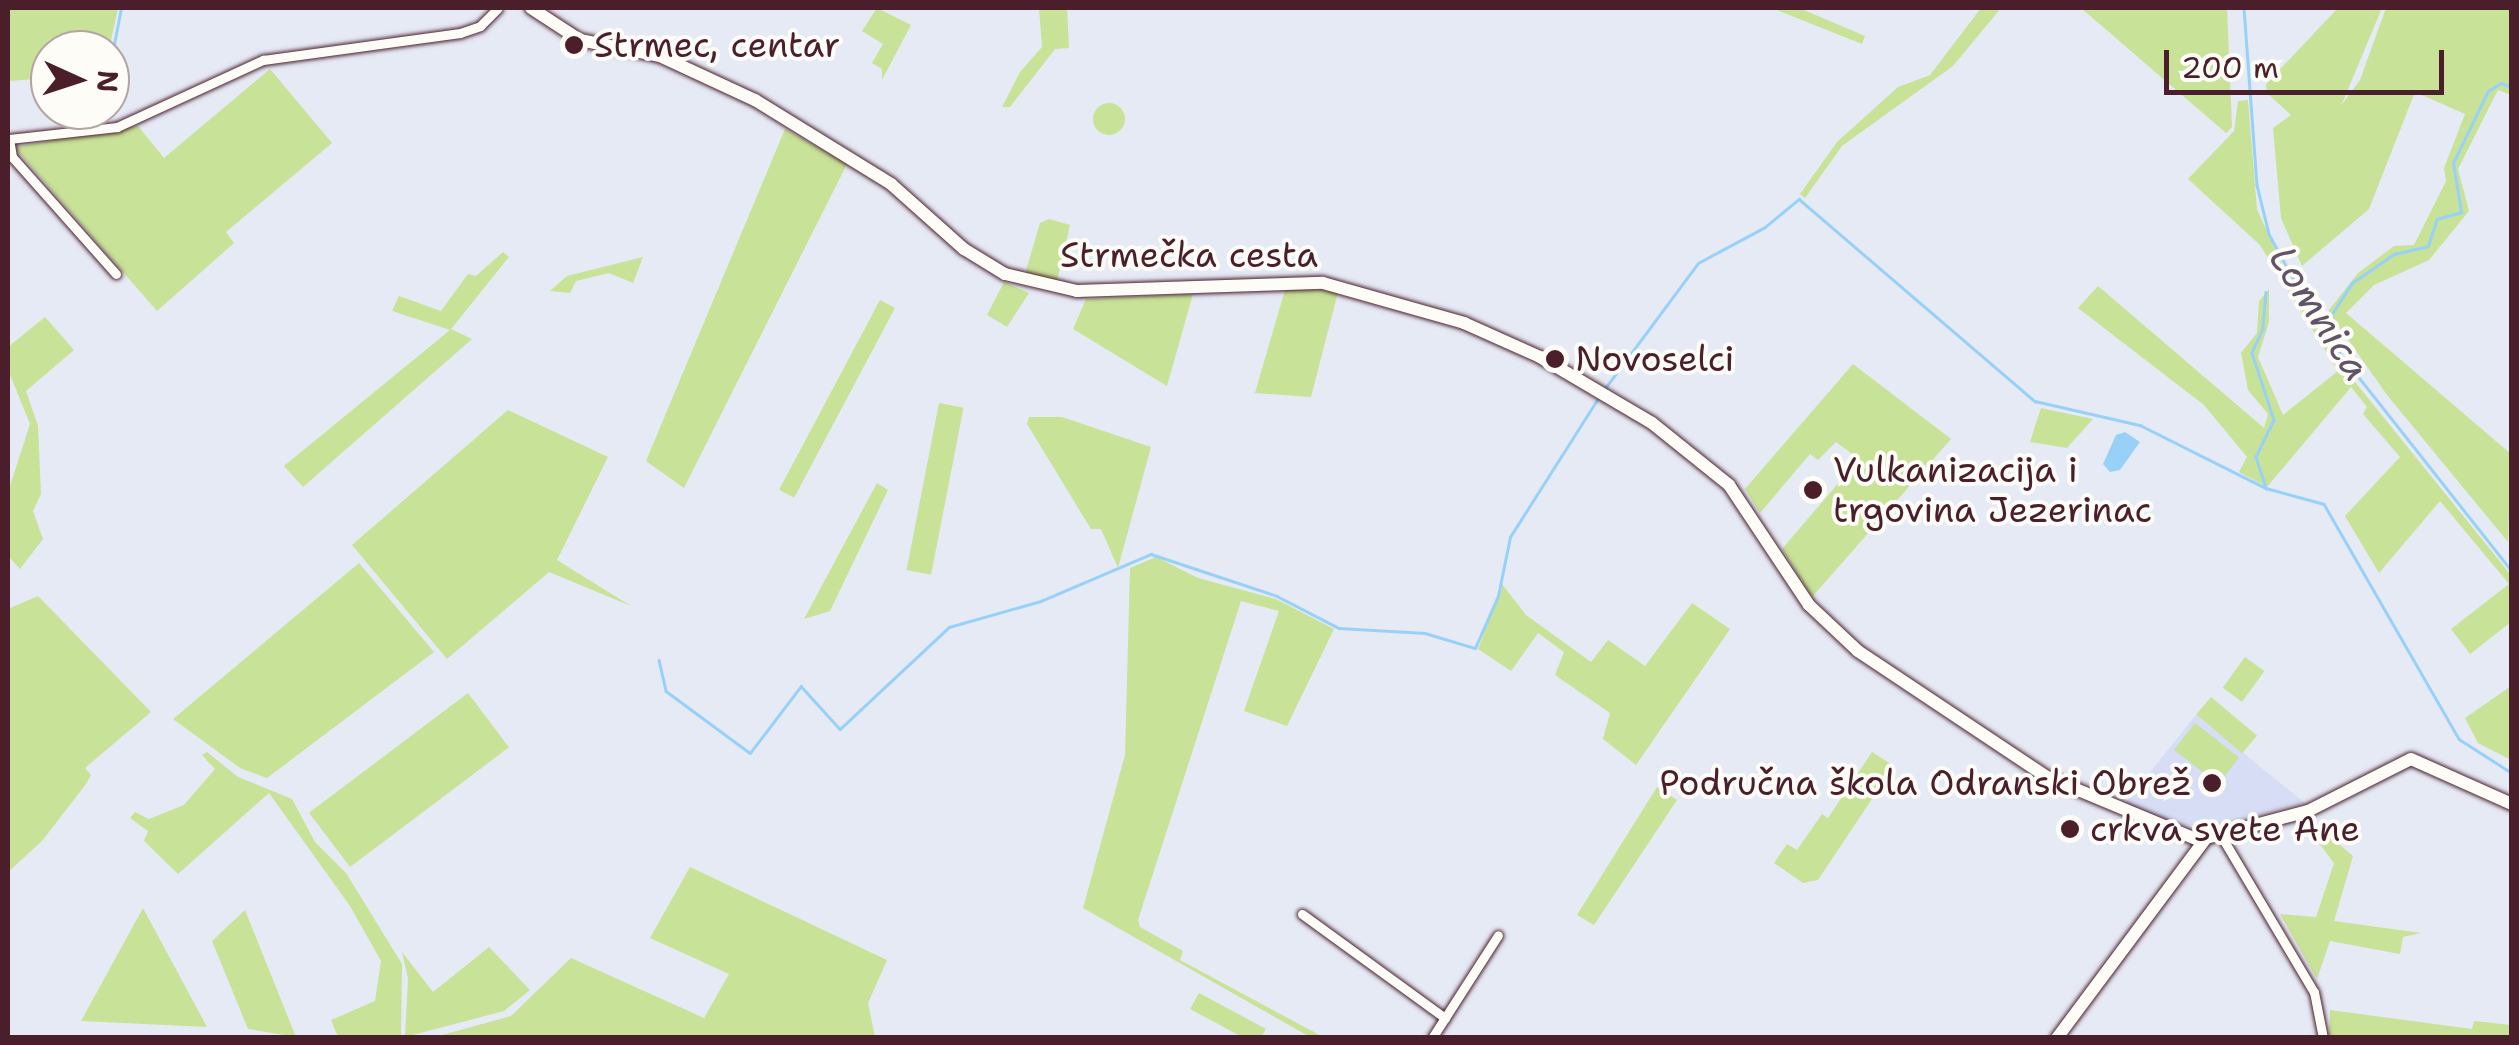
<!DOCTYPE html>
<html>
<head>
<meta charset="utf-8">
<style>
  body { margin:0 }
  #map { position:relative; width:2519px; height:1045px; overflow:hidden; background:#e6eaf5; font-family:"Shantell Sans",sans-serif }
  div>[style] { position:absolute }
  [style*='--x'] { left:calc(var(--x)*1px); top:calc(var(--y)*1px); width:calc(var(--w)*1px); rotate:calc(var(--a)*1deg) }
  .built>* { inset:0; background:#d6ddf4 }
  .green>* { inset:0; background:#c8e298; transform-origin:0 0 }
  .round { border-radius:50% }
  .water>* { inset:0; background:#98d1f8 }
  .stream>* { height:2.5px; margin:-1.25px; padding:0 1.25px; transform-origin:1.25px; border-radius:1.25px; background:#98d1f8 }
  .roads { filter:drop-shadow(0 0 2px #4a1f2b) drop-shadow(0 0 2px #4a1f2b) }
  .street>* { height:9px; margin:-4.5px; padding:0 4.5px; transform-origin:4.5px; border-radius:4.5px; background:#fdfcf7 }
  .secondary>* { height:12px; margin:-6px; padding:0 6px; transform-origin:6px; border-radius:6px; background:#fdfcf7 }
  .dots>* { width:28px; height:28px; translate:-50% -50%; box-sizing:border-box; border:5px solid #fdfcf7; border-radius:50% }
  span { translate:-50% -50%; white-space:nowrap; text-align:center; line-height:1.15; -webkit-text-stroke:8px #fdfcf7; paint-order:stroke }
  .poi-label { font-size:35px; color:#4a1f2b }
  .left { translate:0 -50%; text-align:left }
  .right { translate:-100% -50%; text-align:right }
  .street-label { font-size:35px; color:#4a1f2b }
  .water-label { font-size:38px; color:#615468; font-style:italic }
  .frame { position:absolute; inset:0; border:10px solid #4a1f2b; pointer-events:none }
  .north { position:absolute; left:30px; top:30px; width:100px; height:100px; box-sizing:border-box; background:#fdfcf7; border:2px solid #b5a4a5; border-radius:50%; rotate:93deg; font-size:28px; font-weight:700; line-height:40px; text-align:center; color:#4a1f2b }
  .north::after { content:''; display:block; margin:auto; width:35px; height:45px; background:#4a1f2b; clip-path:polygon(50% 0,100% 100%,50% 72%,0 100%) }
  .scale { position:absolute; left:2164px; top:50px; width:280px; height:45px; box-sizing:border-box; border:5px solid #4a1f2b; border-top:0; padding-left:12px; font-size:30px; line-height:35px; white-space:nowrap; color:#4a1f2b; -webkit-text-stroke:8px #fdfcf7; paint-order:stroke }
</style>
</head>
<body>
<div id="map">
  <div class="built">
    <div style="clip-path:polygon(2196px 715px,2305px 803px,2209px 827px,2173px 824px,2123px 806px)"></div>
  </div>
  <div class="green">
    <div style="clip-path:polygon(8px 8px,118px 8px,109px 50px,50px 50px,50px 110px,97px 111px,44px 116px,49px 78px,8px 81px)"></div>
    <div style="clip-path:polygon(877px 8px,911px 25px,882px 80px,882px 69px,872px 63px,883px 44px,862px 31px)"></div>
    <div style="clip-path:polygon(1039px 8px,1067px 8px,1069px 48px,1055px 49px,1010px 107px,1002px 107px,1020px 72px,1042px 47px)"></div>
    <div style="clip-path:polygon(1772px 8px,1799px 8px,1865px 36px,1862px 44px)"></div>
    <div style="clip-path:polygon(1981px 8px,2001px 8px,1953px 66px,1842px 146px,1805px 198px,1800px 194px,1837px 142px,1898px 87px,1930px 75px)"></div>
    <div style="clip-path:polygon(2081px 8px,2227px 8px,2232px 127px,2226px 133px)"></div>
    <div style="clip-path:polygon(2338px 8px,2382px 8px,2341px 106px,2360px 80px,2386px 8px,2511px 8px,2511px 95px,2498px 90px,2458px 169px,2469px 211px,2429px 260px,2374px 285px,2346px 313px,2511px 454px,2508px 542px,2387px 395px,2328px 311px,2358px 273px,2394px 246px,2414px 245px,2446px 181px,2444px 168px,2465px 114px,2415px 92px,2369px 209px,2302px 266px,2281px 218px,2273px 128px,2291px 115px,2267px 93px,2266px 84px)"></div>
    <div style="clip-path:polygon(270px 69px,332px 143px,226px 232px,234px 243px,157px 311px,14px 147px,138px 126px,164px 158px)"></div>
    <div style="clip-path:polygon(2248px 100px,2257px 209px,2289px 280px,2355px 382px,2511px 575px,2511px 622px,2470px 654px,2451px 629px,2509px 584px,2440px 501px,2379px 573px,2345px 516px,2400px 457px,2363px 414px,2367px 407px,2351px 387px,2267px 487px,2239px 472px,2247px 457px,2204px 405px,2078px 308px,2098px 286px,2264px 428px,2268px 414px,2248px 390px,2241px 353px,2257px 333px,2259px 301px,2269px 289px,2269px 322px,2258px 357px,2283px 415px,2338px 371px,2260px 245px,2188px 179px,2234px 131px,2238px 101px)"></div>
    <div class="round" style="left:1093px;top:103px;width:32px;height:32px"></div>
    <div style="clip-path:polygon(785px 129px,847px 164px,684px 488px,646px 461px)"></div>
    <div style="clip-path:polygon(1049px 219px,1070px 225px,1057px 281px,1025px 274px,1040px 223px)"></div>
    <div style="clip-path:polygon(503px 252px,509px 257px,451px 329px,472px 339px,303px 487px,284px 466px,450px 330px,392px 311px,399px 296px,441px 311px,468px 274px,476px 276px)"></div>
    <div style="clip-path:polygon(643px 257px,633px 283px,609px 273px,576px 281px,570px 293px,550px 291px,567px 276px)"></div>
    <div style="clip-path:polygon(1004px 282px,1029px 293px,1007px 327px,987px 315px)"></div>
    <div style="clip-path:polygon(1286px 286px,1338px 292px,1311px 397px,1255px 393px)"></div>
    <div style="clip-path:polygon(1193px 294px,1167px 386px,1073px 329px,1086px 299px)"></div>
    <div style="left:880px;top:300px;width:17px;height:215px;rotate:28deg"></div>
    <div style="clip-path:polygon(45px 317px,74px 350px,26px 391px,38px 426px,41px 494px,33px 511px,43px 539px,20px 569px,8px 556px,8px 492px,30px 424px,8px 370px,8px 347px)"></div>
    <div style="clip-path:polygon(1853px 364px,1951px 439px,1812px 597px,1782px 549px,1859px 459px,1836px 442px,1818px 460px,1810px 454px,1760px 513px,1745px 489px)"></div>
    <div style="left:939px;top:403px;width:25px;height:170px;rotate:11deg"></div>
    <div style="clip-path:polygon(2041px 408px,2093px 419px,2067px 448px,2030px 442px)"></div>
    <div style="clip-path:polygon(508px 410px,608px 457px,557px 560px,631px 606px,549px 572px,447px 659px,352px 545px)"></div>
    <div style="clip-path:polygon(1029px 417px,1062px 417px,1151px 447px,1118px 568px,1101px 529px,1091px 529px,1027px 424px)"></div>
    <div style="clip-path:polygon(877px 483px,888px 490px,830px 611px,804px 619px)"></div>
    <div style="clip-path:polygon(1156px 557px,1198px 578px,1276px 599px,1334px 629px,1287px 726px,1244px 711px,1279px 611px,1241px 601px,1138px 920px,1140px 927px,1183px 951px,1180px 960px,1323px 1037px,1310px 1037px,1083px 908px,1125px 755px,1130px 568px)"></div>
    <div style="clip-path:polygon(359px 563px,434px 652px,267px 778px,240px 768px,173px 719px)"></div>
    <div style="clip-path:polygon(1502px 584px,1526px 615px,1591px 662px,1608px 640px,1645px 666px,1692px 603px,1730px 629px,1636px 765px,1603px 739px,1610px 713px,1555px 675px,1564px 652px,1538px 633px,1511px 671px,1478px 649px)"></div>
    <div style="clip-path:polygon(38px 596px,151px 712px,85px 768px,91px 775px,86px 784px,42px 841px,8px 872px,8px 609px)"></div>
    <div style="left:2245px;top:657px;width:24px;height:38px;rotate:36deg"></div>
    <div style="clip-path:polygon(2511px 686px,2511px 685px,2511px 760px,2478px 743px,2465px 718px)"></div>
    <div style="left:468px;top:693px;width:68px;height:199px;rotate:53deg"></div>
    <div style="left:2211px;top:697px;width:60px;height:23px;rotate:40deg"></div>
    <div style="left:2195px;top:723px;width:56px;height:34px;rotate:38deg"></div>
    <div style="clip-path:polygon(207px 752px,238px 777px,292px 799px,315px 842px,346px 873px,402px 964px,401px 1037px,338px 1037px,331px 1020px,375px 1001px,381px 961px,350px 906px,269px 793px,178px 874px,144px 841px,148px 831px,130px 818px,135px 812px,149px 819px,184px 805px,215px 769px,202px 755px)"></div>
    <div style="clip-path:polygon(1872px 752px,1894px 766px,1818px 880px,1803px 883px,1774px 863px,1787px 844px,1797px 850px,1822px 814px,1828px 818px)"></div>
    <div style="clip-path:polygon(1657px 787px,1677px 800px,1594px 925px,1577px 915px)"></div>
    <div style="clip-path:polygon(2320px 828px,2353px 856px,2334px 921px,2421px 933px,2403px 937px,2400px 954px,2330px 941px,2317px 979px,2280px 914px,2316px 917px,2334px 863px,2312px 834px)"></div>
    <div style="clip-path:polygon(690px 867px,887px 960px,868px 1003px,875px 1037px,435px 1037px,511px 1016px,571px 958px,704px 1018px,729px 974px,650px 938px)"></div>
    <div style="clip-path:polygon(143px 908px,207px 1027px,81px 1021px)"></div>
    <div style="clip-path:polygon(245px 910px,296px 1037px,248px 1029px,212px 941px)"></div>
    <div style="clip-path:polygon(489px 947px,530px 990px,504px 1011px,405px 1037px,408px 978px,402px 952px,433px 992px)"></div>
    <div style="clip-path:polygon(1199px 993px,1266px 1029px,1261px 1037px,1242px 1037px,1190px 1009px)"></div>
    <div style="clip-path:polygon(2330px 1010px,2472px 1029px,2474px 1021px,2511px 1025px,2511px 1036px,2329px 1037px)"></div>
  </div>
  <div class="water">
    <div style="clip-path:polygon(2125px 432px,2140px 442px,2120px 470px,2110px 472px,2103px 464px,2116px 435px)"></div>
  </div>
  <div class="stream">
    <div style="--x:2244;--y:8;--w:177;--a:85.8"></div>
    <div style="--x:2257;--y:185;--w:50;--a:76.2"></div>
    <div style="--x:2269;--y:234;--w:107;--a:61.5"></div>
    <div style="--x:2320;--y:328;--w:310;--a:51.7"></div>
    <div style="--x:111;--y:60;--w:53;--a:-79.1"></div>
    <div style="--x:2266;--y:292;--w:37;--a:95"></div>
    <div style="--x:2263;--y:329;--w:26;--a:115"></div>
    <div style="--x:2252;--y:353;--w:71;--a:71.8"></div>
    <div style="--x:2274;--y:420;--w:41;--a:115.9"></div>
    <div style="--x:2256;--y:457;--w:33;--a:72"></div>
    <div style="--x:2266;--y:488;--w:60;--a:15.4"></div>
    <div style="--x:2324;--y:504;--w:271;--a:60.1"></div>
    <div style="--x:2459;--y:739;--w:63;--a:32.7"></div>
    <div style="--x:2330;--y:317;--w:40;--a:-57.1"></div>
    <div style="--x:2352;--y:283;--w:51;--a:-34.6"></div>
    <div style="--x:2394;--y:254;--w:35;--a:-13"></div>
    <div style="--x:2428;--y:246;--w:28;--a:-72"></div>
    <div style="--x:2437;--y:219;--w:25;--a:-16"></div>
    <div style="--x:2461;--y:212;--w:50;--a:-99.3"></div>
    <div style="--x:2453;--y:163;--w:80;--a:-64.1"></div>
    <div style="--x:2488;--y:91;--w:15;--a:-32"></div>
    <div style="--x:2501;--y:83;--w:12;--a:20"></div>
    <div style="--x:1606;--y:387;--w:154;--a:-53.4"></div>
    <div style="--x:1698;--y:263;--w:76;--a:-28.2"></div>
    <div style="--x:1765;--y:227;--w:44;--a:-39.5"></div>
    <div style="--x:1799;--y:199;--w:311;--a:40.6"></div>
    <div style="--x:2035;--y:401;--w:108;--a:12.9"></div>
    <div style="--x:2140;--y:425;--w:141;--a:26.6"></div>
    <div style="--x:659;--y:660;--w:32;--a:77"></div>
    <div style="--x:666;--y:691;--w:104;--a:36.4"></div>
    <div style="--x:750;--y:753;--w:84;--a:-52.7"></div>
    <div style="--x:801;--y:686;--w:58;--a:47.8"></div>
    <div style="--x:840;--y:729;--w:149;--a:-43.1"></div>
    <div style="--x:949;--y:627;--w:96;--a:-15.8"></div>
    <div style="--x:1041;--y:601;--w:120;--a:-23.1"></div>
    <div style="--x:1151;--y:554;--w:133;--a:18.4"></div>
    <div style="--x:1277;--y:596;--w:70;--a:27.3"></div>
    <div style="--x:1339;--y:628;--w:86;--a:3.3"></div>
    <div style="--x:1425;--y:633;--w:52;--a:16.7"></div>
    <div style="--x:1475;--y:648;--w:57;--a:-66.1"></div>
    <div style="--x:1498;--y:596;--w:60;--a:-78.5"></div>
    <div style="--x:1510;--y:537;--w:162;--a:-57.6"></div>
  </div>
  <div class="roads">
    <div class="street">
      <div style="--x:116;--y:274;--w:157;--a:-131.6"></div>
      <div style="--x:12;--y:157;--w:18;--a:-99"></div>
      <div style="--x:9;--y:139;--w:109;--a:-6.3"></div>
      <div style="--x:117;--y:127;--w:161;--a:-24.7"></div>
      <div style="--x:263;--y:60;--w:199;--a:-7.8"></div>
      <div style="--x:460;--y:33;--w:21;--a:-19"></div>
      <div style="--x:480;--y:26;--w:25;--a:-45"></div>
      <div style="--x:2220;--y:834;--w:184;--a:59.3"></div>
      <div style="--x:2314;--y:992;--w:47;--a:78.9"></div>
      <div style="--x:1302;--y:914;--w:177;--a:36"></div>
      <div style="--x:1432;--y:1038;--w:122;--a:-57.3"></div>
    </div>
    <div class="secondary">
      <div style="--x:531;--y:8;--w:59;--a:33.1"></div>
      <div style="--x:580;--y:40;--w:82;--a:11.3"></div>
      <div style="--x:660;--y:56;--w:105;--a:24.9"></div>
      <div style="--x:755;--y:100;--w:160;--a:31.7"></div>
      <div style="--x:891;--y:184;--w:98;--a:41.7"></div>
      <div style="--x:964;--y:249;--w:48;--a:31.4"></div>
      <div style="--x:1005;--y:274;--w:74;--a:13.3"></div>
      <div style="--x:1077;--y:291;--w:246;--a:-1.9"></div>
      <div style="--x:1323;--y:283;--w:147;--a:15.8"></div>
      <div style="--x:1464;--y:323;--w:83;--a:24.1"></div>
      <div style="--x:1540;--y:357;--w:130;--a:30.5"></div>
      <div style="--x:1652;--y:423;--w:99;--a:38.8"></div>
      <div style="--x:1729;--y:485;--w:144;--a:56.3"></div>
      <div style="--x:1809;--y:605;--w:67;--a:43.2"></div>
      <div style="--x:1858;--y:651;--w:227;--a:33.7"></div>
      <div style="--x:2047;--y:777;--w:167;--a:22.6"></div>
      <div style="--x:2057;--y:1038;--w:249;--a:-53.3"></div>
      <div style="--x:2206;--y:838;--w:106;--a:-14.8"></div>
      <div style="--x:2308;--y:811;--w:115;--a:-26.8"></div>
      <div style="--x:2411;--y:759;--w:111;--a:24"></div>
    </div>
  </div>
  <div class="dots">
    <div style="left:574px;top:45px;background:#4a1f2b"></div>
    <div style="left:1555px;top:359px;background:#4a1f2b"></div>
    <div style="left:1813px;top:490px;background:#4a1f2b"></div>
    <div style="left:2212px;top:783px;background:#4a1f2b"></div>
    <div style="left:2070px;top:829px;background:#4a1f2b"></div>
  </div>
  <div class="poi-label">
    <span class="left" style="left:594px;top:45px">Strmec, centar</span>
    <span class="left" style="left:1575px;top:359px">Novoselci</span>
    <span class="left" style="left:1833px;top:490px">Vulkanizacija i<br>trgovina Jezerinac</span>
    <span class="right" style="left:2192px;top:783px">Područna škola Odranski Obrež</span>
    <span class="left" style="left:2090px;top:829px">crkva svete Ane</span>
  </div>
  <div class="street-label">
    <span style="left:1189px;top:255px">Strmečka cesta</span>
  </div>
  <div class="water-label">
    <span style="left:2320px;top:313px;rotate:57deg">Lomnica</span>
  </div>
  <div class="frame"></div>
  <div class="north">N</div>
  <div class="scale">200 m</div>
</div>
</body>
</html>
